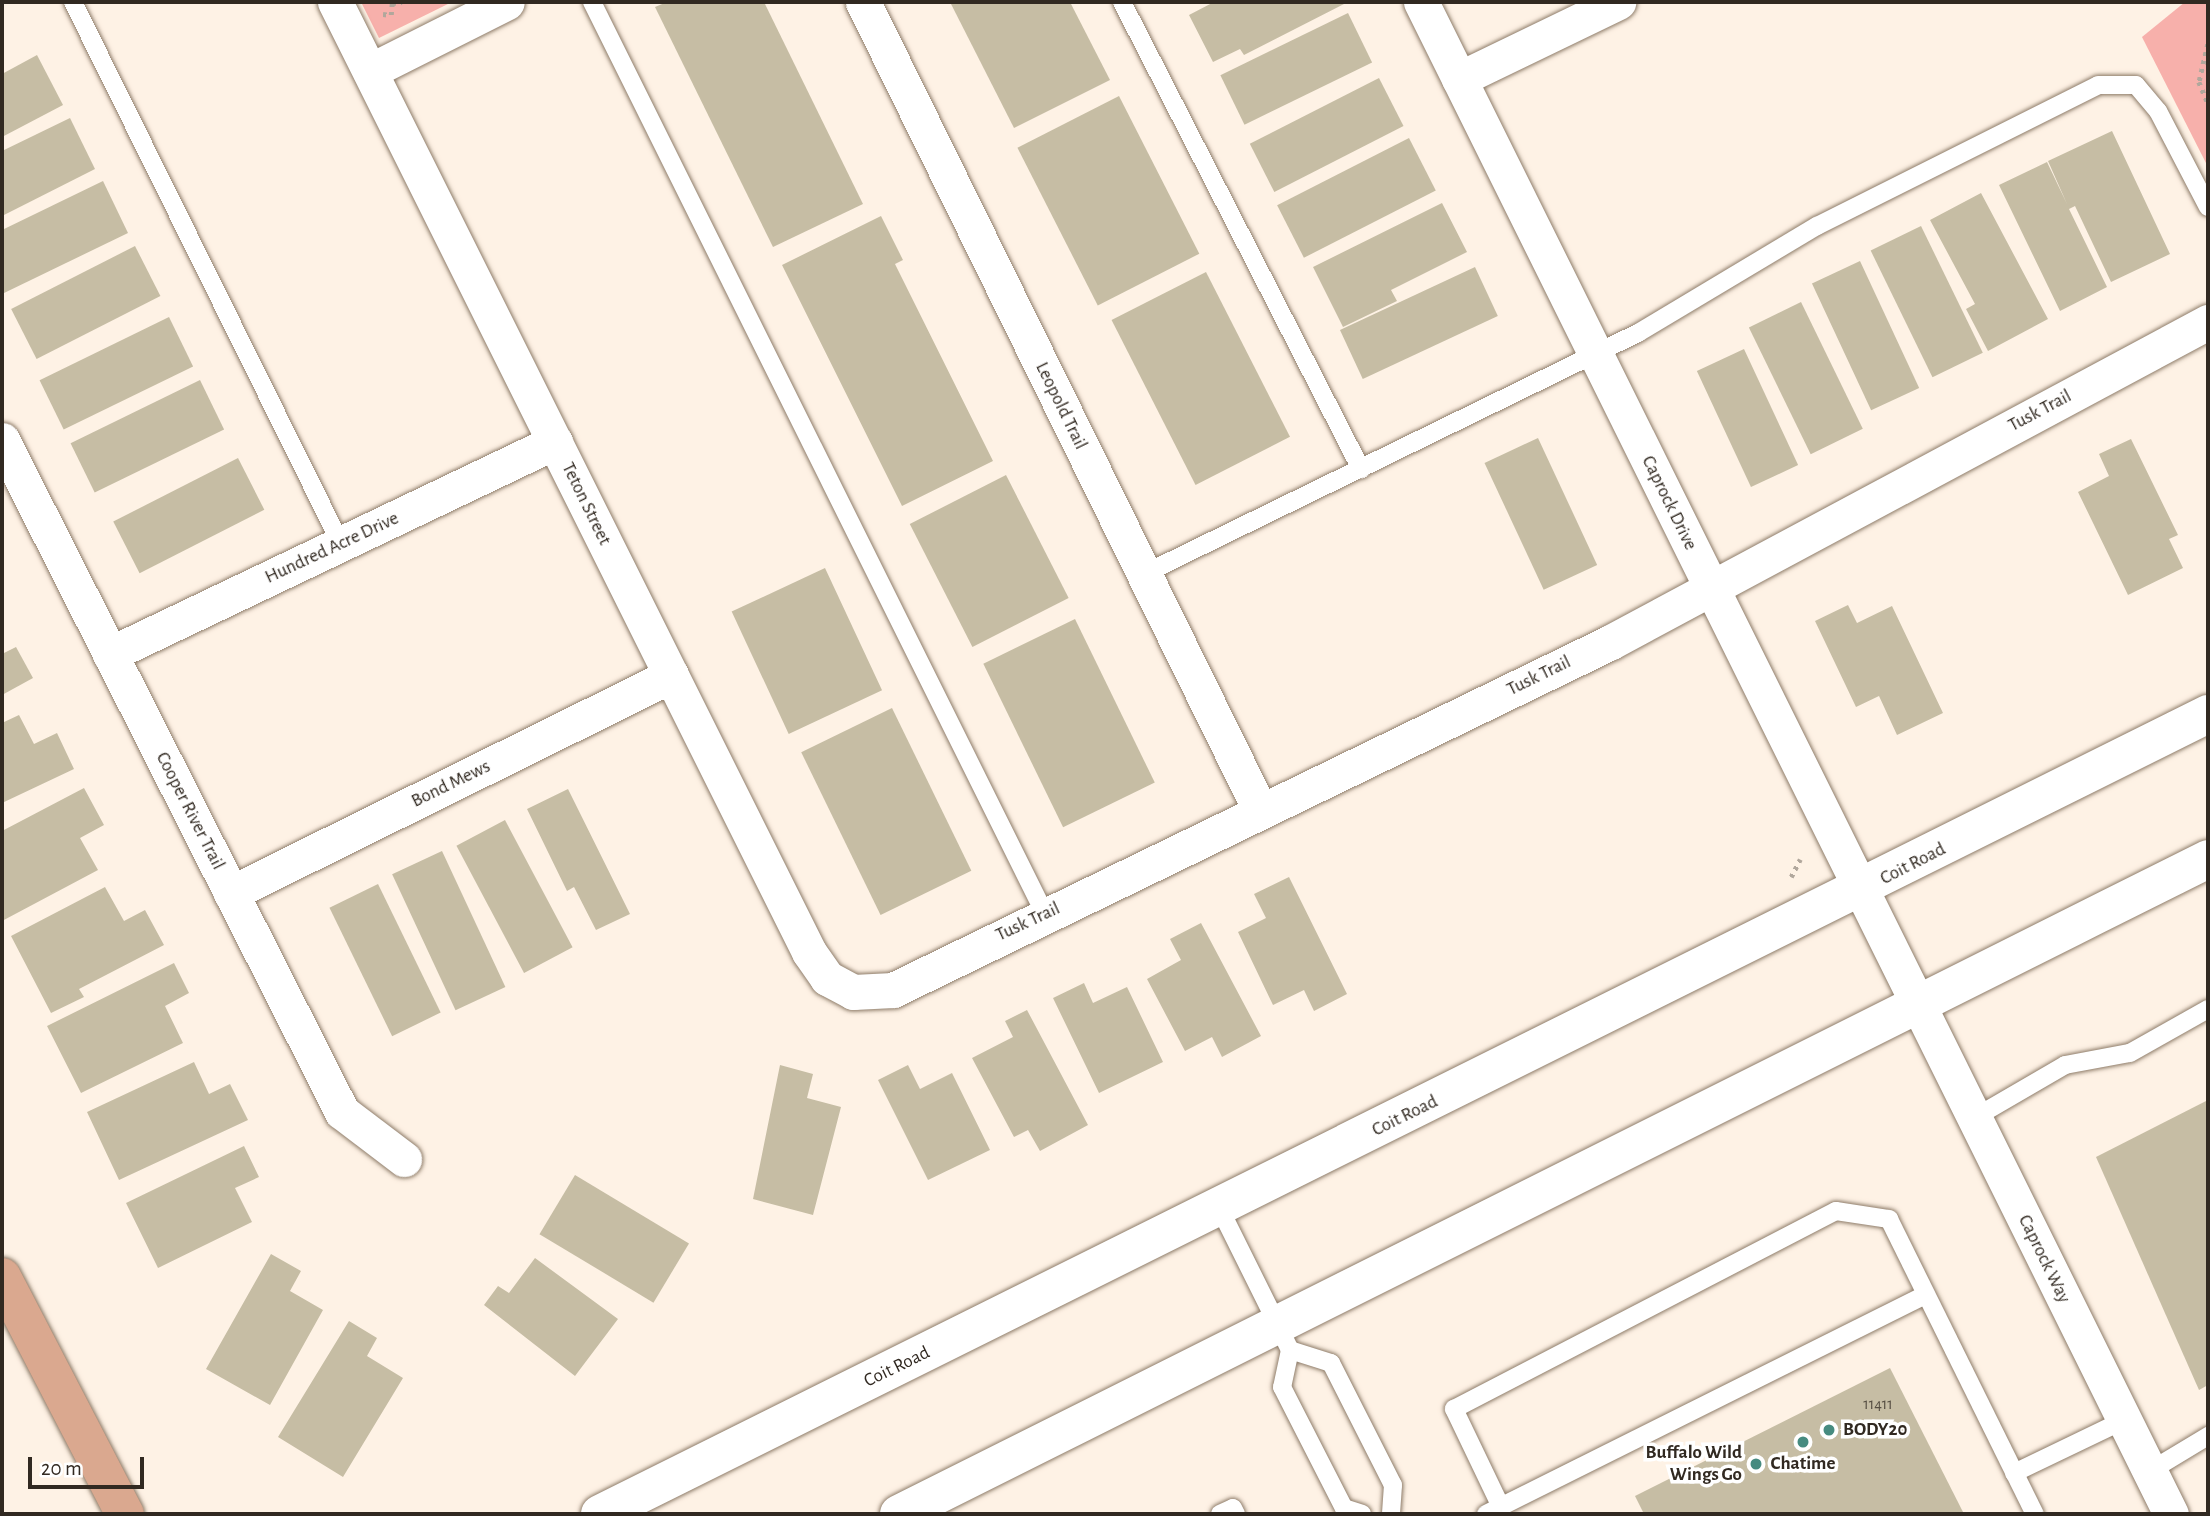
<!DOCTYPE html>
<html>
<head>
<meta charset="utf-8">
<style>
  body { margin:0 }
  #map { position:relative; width:2210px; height:1516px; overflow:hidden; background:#fef2e5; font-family:"Alegreya Sans",sans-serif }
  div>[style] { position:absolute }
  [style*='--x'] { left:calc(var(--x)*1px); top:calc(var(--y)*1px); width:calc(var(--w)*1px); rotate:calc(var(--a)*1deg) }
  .green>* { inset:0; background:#f7b0ab }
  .building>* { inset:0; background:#c6bda4; transform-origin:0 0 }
  .path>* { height:4.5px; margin-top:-2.25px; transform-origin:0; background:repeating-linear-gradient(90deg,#b1a79c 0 3.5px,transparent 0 8.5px) }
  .roads { filter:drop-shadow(0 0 2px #8e7c69) drop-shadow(0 0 2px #8e7c69) }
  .service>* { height:18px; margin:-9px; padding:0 9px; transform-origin:9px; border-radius:9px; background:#fff }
  .minor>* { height:35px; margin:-17.5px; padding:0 17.5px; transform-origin:17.5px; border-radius:17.5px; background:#fff }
  .secondary>* { height:38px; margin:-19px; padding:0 19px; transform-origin:19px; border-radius:19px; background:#fff }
  .primary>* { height:38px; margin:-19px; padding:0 19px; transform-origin:19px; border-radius:19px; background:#daa88f }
  .dots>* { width:19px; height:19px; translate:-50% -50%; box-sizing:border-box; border:4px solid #fff; border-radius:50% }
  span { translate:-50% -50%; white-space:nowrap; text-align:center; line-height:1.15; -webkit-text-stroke:7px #fff; paint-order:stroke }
  .number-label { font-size:16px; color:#564e42 }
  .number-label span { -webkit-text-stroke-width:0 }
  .street-label { font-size:19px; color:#312921 }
  .poi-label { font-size:19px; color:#312921; font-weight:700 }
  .left { translate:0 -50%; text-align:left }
  .right { translate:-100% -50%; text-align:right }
  .frame { position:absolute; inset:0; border:4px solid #312921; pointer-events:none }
  .scale { position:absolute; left:28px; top:1457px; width:116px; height:32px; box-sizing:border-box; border:4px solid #312921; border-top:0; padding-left:9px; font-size:21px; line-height:24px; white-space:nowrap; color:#312921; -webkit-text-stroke:5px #fff; paint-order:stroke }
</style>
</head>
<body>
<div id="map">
  <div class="green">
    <div style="clip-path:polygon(361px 2px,452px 2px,379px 38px)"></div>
    <div style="clip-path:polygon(2185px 2px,2208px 2px,2208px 167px,2142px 37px)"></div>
  </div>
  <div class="building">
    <div style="clip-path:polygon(667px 2px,764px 2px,863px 204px,773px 247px,655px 7px)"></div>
    <div style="clip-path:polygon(950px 2px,1070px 2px,1110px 80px,1014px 128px)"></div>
    <div style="clip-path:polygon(1214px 2px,1343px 2px,1344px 4px,1244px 55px,1240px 49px,1213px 62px,1189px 15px)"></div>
    <div style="left:1348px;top:13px;width:55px;height:142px;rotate:64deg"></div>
    <div style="clip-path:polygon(37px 55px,63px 105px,2px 137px,2px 74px)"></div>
    <div style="left:1379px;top:78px;width:54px;height:145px;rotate:63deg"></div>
    <div style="left:1119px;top:96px;width:177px;height:114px;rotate:63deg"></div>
    <div style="clip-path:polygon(70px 118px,95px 169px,2px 216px,2px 151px)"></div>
    <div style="clip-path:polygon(2112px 131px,2170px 254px,2111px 282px,2075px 206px,2069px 209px,2107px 287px,2060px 311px,1999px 185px,2047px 162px,2067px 204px,2048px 161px)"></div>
    <div style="left:1409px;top:138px;width:59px;height:148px;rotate:63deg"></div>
    <div style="clip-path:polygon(103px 181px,128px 233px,2px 294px,2px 230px)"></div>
    <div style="clip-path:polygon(1981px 193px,2048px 319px,1988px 351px,1966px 309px,1975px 304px,1930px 220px)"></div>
    <div style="clip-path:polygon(1442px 203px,1467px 252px,1391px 290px,1397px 301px,1343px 327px,1313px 267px)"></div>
    <div style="clip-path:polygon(881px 216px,903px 260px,895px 264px,993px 461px,902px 506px,782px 265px)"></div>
    <div style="left:1921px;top:226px;width:141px;height:56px;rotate:64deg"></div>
    <div style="left:135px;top:246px;width:56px;height:139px;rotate:63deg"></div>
    <div style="left:1860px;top:261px;width:140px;height:53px;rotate:65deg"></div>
    <div style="left:1475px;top:267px;width:54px;height:149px;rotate:65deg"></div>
    <div style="left:1206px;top:272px;width:185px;height:106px;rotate:63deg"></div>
    <div style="left:1801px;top:302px;width:141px;height:58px;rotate:64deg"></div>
    <div style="left:169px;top:317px;width:55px;height:144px;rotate:64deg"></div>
    <div style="left:1744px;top:349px;width:128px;height:52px;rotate:65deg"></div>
    <div style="left:200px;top:380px;width:55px;height:144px;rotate:64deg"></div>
    <div style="left:1538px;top:438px;width:140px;height:59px;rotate:65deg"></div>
    <div style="clip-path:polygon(2131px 439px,2178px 535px,2169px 539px,2183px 568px,2128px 595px,2078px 492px,2109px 476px,2099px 454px)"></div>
    <div style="left:238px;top:458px;width:58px;height:140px;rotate:63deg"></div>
    <div style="left:1006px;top:475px;width:138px;height:108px;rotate:63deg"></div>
    <div style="left:825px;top:568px;width:135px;height:103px;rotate:65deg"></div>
    <div style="clip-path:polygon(1848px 605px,1857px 623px,1892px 606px,1943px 713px,1897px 735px,1879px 696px,1856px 707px,1815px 621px)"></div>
    <div style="left:1075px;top:619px;width:182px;height:102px;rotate:64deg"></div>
    <div style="clip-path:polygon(16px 647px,33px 678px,2px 695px,2px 654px)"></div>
    <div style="left:892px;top:708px;width:181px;height:101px;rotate:64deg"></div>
    <div style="clip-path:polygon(19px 715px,34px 744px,57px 733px,74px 769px,2px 803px,2px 723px)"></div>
    <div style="clip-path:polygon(84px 788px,104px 825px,80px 838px,98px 870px,2px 921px,2px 831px)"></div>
    <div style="clip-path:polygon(568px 789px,630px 914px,596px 930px,574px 887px,567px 891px,527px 809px)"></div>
    <div style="left:505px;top:820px;width:144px;height:55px;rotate:62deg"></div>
    <div style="left:442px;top:851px;width:150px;height:55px;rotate:65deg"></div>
    <div style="clip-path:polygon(1289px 877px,1347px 994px,1314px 1011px,1304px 990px,1273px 1005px,1238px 932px,1266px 918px,1254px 894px)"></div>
    <div style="left:378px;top:884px;width:143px;height:54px;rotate:64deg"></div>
    <div style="clip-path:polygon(105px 887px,124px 921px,145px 910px,164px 945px,79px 989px,84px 997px,51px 1013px,11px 936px)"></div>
    <div style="clip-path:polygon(1201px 923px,1261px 1036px,1222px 1057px,1212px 1037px,1185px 1051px,1147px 979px,1181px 960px,1170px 939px)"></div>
    <div style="clip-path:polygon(174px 963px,189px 993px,165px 1006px,183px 1043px,81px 1093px,47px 1026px)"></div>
    <div style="clip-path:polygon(1084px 983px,1093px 1003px,1127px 987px,1163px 1062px,1099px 1093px,1053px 998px)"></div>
    <div style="clip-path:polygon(1027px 1010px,1088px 1125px,1040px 1151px,1028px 1130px,1014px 1137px,972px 1058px,1013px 1037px,1005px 1021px)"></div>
    <div style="clip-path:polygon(194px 1062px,209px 1094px,230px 1084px,248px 1120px,119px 1180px,87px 1112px)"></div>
    <div style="clip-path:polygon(780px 1065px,813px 1074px,807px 1098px,841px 1107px,813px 1215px,753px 1199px)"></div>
    <div style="clip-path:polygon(908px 1065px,920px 1089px,952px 1073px,990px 1150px,928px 1180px,878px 1080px)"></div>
    <div style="clip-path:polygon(2208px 1100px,2208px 1385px,2199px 1390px,2096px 1157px)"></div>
    <div style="clip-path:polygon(244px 1146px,259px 1177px,235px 1188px,252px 1222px,158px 1268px,126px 1203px)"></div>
    <div style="left:575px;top:1175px;width:133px;height:69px;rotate:31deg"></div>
    <div style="clip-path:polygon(271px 1254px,301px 1271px,290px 1291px,323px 1310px,270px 1405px,206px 1369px)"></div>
    <div style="clip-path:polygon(535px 1258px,618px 1319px,575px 1376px,484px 1305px,498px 1286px,509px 1293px)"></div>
    <div style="clip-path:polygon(349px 1321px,377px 1338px,367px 1356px,403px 1378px,343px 1477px,278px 1437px)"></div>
    <div style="clip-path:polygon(1890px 1368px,1964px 1514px,1644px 1514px,1635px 1496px)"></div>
  </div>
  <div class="path">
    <div style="--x:383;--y:14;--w:8;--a:7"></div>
    <div style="--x:391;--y:15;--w:12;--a:-85"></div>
    <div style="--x:392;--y:3;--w:10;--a:-6"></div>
    <div style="--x:2208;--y:44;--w:39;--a:103"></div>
    <div style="--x:2199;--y:82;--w:23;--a:67"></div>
    <div style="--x:1791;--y:877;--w:20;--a:-63"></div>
  </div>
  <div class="roads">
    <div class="service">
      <div style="--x:73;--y:2;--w:605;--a:63.69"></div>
      <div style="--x:592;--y:2;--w:1018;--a:63.59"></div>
      <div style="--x:1122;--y:2;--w:525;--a:62.9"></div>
      <div style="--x:1144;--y:574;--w:550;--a:-26.01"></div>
      <div style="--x:1638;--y:333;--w:209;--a:-30.9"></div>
      <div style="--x:1817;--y:226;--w:314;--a:-26.6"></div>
      <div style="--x:2098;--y:85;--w:38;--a:0"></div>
      <div style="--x:2136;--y:85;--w:34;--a:50"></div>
      <div style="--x:2158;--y:111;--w:108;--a:62.5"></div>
      <div style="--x:1974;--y:1118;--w:105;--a:-30.2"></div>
      <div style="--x:2065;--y:1065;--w:66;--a:-10.5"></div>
      <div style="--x:2130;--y:1053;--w:90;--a:-29.4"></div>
      <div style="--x:1219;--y:1207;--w:160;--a:63.6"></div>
      <div style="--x:1290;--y:1350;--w:38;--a:102"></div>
      <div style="--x:1282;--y:1387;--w:136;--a:62.9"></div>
      <div style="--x:1344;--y:1508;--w:19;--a:18"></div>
      <div style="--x:1290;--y:1350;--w:43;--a:17.6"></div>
      <div style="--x:1331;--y:1363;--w:137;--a:63.1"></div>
      <div style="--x:1393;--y:1485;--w:29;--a:94"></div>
      <div style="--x:2150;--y:1471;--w:68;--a:-31.1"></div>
      <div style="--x:2014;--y:1473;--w:122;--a:-25.7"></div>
      <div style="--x:1501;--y:1507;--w:109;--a:-115.6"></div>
      <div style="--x:1454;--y:1409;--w:430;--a:-27.4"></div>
      <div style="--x:1836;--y:1211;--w:54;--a:8.6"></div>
      <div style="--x:1889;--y:1219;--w:329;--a:63.7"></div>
      <div style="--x:1220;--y:1514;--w:14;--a:-25"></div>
      <div style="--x:1233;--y:1508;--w:7;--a:63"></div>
      <div style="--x:1486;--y:1514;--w:491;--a:-26.5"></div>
    </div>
    <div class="minor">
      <div style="--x:335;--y:2;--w:1062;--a:63.48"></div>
      <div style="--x:809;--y:952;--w:32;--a:55"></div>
      <div style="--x:827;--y:978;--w:30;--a:28"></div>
      <div style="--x:853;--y:992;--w:40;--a:-2.9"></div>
      <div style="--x:893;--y:990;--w:796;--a:-25.86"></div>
      <div style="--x:1609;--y:643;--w:680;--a:-28.19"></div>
      <div style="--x:863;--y:2;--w:900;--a:63.83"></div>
      <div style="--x:1421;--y:2;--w:1688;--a:63.62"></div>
      <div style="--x:370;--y:71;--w:153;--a:-26.7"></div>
      <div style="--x:1459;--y:79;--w:177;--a:-25.8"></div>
      <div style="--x:2;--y:440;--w:753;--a:63.16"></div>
      <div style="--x:342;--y:1112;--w:78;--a:37.2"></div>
      <div style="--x:110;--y:654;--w:493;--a:-25.5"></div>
      <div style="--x:231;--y:893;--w:491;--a:-26.3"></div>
    </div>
    <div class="secondary">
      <div style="--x:600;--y:1514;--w:1796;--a:-26.45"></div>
      <div style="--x:899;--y:1514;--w:1464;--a:-26.58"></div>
    </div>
    <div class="primary">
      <div style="--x:2;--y:1277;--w:267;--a:62.6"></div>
    </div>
  </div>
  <div class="dots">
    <div style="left:1829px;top:1430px;background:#468b80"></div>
    <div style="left:1803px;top:1442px;background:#468b80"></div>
    <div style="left:1756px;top:1464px;background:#468b80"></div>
  </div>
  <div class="number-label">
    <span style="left:1878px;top:1404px">11411</span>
  </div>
  <div class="street-label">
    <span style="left:1061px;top:406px;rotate:64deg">Leopold Trail</span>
    <span style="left:2040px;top:411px;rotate:-28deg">Tusk Trail</span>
    <span style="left:1669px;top:503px;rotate:64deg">Caprock Drive</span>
    <span style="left:586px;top:504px;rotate:64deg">Teton Street</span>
    <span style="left:332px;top:548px;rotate:-25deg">Hundred Acre Drive</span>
    <span style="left:1539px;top:676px;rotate:-26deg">Tusk Trail</span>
    <span style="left:451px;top:784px;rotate:-26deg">Bond Mews</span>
    <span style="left:190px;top:811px;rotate:63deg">Cooper River Trail</span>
    <span style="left:1913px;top:864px;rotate:-27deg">Coit Road</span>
    <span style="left:1028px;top:922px;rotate:-25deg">Tusk Trail</span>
    <span style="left:1405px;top:1116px;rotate:-26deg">Coit Road</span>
    <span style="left:2044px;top:1259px;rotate:64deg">Caprock Way</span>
    <span style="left:897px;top:1367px;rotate:-26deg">Coit Road</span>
  </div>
  <div class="poi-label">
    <span class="left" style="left:1843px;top:1430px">BODY20</span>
    <span class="right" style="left:1742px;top:1464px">Buffalo Wild<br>Wings Go</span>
    <span style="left:1803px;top:1464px">Chatime</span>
  </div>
  <div class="frame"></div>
  <div class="scale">20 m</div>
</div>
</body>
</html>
